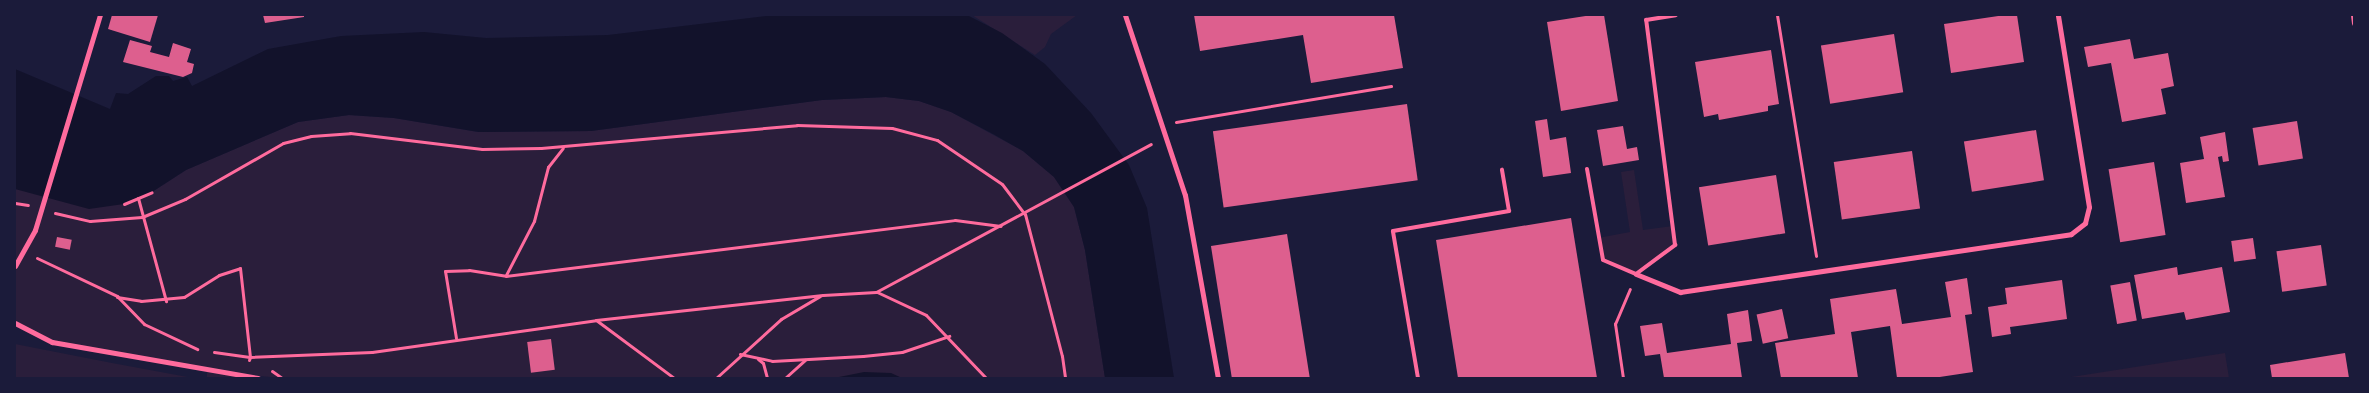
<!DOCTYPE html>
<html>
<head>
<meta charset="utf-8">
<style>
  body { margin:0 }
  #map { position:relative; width:2369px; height:393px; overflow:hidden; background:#1b1b3a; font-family:Jost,sans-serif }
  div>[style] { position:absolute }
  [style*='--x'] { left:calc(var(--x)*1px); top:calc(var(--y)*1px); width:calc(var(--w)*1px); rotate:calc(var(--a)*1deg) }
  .green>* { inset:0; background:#2a1e3b }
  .water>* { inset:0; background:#12122b }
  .building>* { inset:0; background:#dd5f8e; transform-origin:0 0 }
  .path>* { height:3px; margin:-1.5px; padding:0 1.5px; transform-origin:1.5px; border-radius:1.5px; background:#ff6b9d }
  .service>* { height:4px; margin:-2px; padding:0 2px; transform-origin:2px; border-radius:2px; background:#ff6b9d }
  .minor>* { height:5px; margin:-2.5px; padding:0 2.5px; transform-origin:2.5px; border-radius:2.5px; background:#ff6b9d }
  span { translate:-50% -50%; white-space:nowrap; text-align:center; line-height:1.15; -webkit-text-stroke:4px #1b1b3a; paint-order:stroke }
  .frame { position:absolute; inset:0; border:16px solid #1b1b3a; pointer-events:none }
</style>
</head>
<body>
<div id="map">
  <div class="green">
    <div style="clip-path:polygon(972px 15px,1077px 15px,1051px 34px,1045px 47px,1035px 55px)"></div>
    <div style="clip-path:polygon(886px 97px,919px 101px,951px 112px,1023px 151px,1054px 177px,1074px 207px,1085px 250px,1105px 378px,282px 378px,249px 375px,258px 378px,207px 378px,207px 371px,52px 342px,15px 323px,15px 189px,152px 192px,186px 170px,298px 122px,349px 115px,394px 118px,478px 132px,591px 131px,822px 100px)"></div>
    <div style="clip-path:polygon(1634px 170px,1643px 230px,1673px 226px,1675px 245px,1636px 274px,1603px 260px,1598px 238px,1630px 232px,1621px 172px)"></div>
    <div style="clip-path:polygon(15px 344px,112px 363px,193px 378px,21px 378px,15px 377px)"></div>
    <div style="clip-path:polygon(2225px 353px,2229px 378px,2065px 378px)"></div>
  </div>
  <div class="water">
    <div style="clip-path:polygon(775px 15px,967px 15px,1002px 33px,1045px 64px,1091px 113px,1129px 165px,1147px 208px,1174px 378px,1105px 378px,1085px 250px,1074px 207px,1054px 177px,1023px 151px,993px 134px,951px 112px,919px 101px,886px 97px,822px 100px,591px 131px,479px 132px,394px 118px,349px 115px,298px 122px,186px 170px,152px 192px,124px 204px,89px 209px,15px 189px,15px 69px,110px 109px,116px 93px,128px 94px,156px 76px,169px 76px,173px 81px,187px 77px,192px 86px,268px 49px,341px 36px,424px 32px,486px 38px,608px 35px)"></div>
    <div style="clip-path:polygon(864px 372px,891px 373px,902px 378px,834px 378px)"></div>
  </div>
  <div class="building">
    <div style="clip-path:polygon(112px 15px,158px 15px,150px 42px,108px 29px)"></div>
    <div style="clip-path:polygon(263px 15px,304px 15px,304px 17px,265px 23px)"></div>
    <div style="clip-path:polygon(1194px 15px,1394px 15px,1403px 68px,1311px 83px,1303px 35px,1200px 51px)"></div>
    <div style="clip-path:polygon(1592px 15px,1604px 15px,1618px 101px,1561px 111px,1547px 22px)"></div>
    <div style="clip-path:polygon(2005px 15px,2017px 15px,2024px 62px,1951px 73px,1944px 24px)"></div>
    <div style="left:1894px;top:34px;width:59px;height:74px;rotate:81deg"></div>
    <div style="clip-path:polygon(2130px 39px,2134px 59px,2168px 53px,2174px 86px,2161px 89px,2166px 114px,2122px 122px,2111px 63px,2088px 67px,2084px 47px)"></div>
    <div style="clip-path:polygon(130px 40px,152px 46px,150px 52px,169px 57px,173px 43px,191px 49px,187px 62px,194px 64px,192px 73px,183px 77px,123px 62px)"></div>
    <div style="clip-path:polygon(1771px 50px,1779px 104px,1768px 106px,1768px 111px,1719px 120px,1718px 114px,1704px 117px,1695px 62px)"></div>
    <div style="left:1407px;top:104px;width:77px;height:196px;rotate:82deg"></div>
    <div style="clip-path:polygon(1547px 119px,1550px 140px,1566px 137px,1571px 173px,1543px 177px,1535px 121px)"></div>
    <div style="left:2297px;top:121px;width:38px;height:45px;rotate:81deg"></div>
    <div style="clip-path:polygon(1623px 126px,1627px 149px,1637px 147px,1639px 160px,1603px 166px,1597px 130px)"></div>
    <div style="left:2036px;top:130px;width:51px;height:73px;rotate:81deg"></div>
    <div style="clip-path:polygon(2225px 132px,2229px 161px,2223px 162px,2222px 156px,2218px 157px,2225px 197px,2186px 203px,2180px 163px,2204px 159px,2200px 137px)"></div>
    <div style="left:1912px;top:151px;width:58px;height:79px;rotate:82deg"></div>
    <div style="left:2154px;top:162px;width:74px;height:46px;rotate:81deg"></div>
    <div style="left:1776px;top:175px;width:59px;height:78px;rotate:81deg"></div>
    <div style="clip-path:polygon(1571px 218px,1597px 378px,1458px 378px,1436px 240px)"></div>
    <div style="left:1287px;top:234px;width:146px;height:77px;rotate:81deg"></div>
    <div style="left:57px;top:237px;width:15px;height:10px;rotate:11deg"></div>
    <div style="left:2253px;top:238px;width:21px;height:22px;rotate:82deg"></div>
    <div style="left:2321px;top:245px;width:41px;height:45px;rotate:82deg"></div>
    <div style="clip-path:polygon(2177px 267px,2178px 275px,2222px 267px,2230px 312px,2186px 320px,2184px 312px,2142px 319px,2134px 275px)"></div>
    <div style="clip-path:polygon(1967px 278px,1972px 314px,1965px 315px,1973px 372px,1933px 378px,1897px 378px,1890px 326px,1851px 332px,1858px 378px,1781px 378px,1775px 343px,1835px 334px,1830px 299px,1896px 289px,1902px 324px,1951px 317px,1945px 282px)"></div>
    <div style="clip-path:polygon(2062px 280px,2067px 319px,2010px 327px,2011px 334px,1992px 337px,1988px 307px,2007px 304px,2005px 288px)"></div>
    <div style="left:2130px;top:282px;width:39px;height:20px;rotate:80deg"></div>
    <div style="left:1782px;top:309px;width:30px;height:26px;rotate:78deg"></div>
    <div style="clip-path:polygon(1748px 310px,1752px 341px,1737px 343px,1742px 378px,1664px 378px,1660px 354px,1645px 356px,1640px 326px,1662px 323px,1667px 353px,1731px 344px,1727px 314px)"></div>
    <div style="left:551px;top:339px;width:31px;height:24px;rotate:83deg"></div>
    <div style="clip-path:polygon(2345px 353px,2349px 378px,2272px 378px,2270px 365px)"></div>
  </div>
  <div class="path">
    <div style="--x:1777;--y:15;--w:244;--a:80.8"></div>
    <div style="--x:1176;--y:122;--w:218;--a:-9.5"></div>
    <div style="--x:138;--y:198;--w:107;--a:74.8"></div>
    <div style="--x:15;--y:203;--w:13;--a:9"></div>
    <div style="--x:124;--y:204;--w:30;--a:-23"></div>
    <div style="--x:55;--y:213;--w:36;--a:13"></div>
    <div style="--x:90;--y:221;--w:52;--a:-4.4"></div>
    <div style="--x:142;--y:217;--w:47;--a:-22.7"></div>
    <div style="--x:185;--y:199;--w:113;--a:-29.7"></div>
    <div style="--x:283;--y:143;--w:29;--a:-14"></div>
    <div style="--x:311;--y:136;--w:39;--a:-4"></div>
    <div style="--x:350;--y:133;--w:133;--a:6.9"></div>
    <div style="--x:482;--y:149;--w:59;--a:-1"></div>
    <div style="--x:541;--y:148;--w:257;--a:-5.1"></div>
    <div style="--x:797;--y:125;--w:95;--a:1.8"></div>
    <div style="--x:892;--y:128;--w:47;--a:14.9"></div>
    <div style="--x:937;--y:140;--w:78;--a:34.1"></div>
    <div style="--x:1002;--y:184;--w:38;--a:53"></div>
    <div style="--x:1025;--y:214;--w:147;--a:75.4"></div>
    <div style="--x:1062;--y:356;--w:22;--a:82"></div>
    <div style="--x:37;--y:258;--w:89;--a:25.4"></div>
    <div style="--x:117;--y:296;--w:39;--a:46"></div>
    <div style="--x:144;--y:324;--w:59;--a:25.3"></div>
    <div style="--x:506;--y:275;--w:61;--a:-62.6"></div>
    <div style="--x:534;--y:221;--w:56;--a:-75.5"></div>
    <div style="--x:548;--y:167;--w:24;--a:-52"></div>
    <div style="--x:877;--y:292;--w:54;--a:25.1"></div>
    <div style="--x:926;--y:315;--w:87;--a:46.4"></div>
    <div style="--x:117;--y:297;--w:24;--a:9"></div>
    <div style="--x:141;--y:301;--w:43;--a:-5.3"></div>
    <div style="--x:184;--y:297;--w:41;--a:-32.2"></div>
    <div style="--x:219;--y:275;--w:22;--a:-18"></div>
    <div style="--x:240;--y:268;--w:90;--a:83.6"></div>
    <div style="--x:596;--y:320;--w:97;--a:36.6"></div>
    <div style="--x:456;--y:338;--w:68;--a:-99.3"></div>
    <div style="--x:445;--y:271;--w:24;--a:-2"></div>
    <div style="--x:469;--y:270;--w:37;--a:9"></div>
    <div style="--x:506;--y:276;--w:452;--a:-7.1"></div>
    <div style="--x:955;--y:220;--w:46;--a:7.4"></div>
    <div style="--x:214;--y:352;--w:36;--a:8"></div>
    <div style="--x:740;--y:354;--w:33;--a:12"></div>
    <div style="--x:772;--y:361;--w:91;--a:-3.1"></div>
    <div style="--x:863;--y:356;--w:39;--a:-6"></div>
    <div style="--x:902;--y:352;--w:50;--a:-18.8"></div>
    <div style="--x:758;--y:359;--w:6;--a:39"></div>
    <div style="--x:763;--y:363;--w:16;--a:75"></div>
    <div style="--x:249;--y:360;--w:3;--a:-72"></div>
    <div style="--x:250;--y:357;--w:122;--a:-2.3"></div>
    <div style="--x:372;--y:352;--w:226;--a:-8.1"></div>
    <div style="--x:596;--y:320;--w:228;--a:-6.3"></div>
    <div style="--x:823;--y:295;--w:53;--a:-3.2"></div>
    <div style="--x:876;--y:292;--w:312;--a:-28.3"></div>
    <div style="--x:272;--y:371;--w:12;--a:35"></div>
    <div style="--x:716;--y:378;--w:88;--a:-42.2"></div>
    <div style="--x:781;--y:319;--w:45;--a:-30.5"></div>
    <div style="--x:785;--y:378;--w:27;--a:-42"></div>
    <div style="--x:1623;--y:378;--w:55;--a:-98.4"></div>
    <div style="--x:1615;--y:324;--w:38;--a:-67"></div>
  </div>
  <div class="service">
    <div style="--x:1587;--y:169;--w:92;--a:80"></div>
    <div style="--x:1603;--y:260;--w:36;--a:23"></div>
    <div style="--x:1636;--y:274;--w:49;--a:-36.6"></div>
    <div style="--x:1675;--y:245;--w:227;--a:-97.3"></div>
    <div style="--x:1646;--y:20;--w:30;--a:-9"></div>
    <div style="--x:1418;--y:378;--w:149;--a:-99.7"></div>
    <div style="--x:1393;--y:231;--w:118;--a:-9.8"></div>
    <div style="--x:1509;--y:211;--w:42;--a:-99.7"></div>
  </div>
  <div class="minor">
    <div style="--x:1125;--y:15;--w:190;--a:71.6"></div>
    <div style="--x:1185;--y:195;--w:186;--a:79.8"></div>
    <div style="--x:2353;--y:15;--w:8;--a:83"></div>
    <div style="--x:15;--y:266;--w:41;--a:-60.9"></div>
    <div style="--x:35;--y:230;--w:225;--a:-73.2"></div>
    <div style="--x:1636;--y:274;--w:48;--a:22.2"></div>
    <div style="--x:1680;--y:292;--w:395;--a:-8.4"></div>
    <div style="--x:2071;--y:234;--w:18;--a:-38"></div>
    <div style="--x:2085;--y:223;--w:16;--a:-76"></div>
    <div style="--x:2089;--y:207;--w:194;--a:-99.2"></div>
    <div style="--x:15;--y:323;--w:42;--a:27.2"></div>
    <div style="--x:52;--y:342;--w:209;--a:9.9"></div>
  </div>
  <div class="frame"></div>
</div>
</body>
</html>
